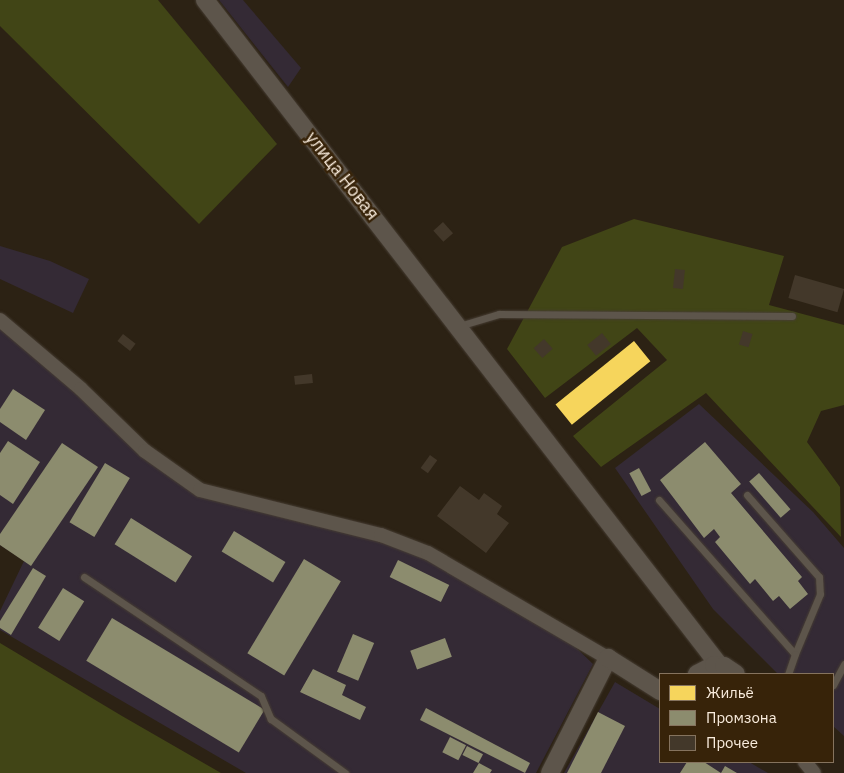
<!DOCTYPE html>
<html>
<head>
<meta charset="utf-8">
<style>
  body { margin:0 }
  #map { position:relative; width:844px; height:773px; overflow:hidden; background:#2c2214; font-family:"IBM Plex Sans",sans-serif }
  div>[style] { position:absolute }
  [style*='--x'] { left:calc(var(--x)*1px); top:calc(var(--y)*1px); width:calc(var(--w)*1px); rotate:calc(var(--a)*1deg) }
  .industrial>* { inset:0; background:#342a35 }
  .green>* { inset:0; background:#414516 }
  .homes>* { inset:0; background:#f6d55c; transform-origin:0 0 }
  .industry>* { inset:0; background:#8c8c6e; transform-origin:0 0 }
  .building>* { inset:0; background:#43382a; transform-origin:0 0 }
  .roads { filter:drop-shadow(0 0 1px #463d33) drop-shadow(0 0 1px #463d33) }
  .service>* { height:7px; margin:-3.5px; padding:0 3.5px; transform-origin:3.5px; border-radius:3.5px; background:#5d554b }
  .minor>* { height:14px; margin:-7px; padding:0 7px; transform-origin:7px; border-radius:7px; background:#5d554b }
  .tertiary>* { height:18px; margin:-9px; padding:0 9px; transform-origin:9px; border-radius:9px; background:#5d554b }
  span { translate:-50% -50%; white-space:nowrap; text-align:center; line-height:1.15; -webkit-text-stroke:5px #372309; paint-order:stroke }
  .street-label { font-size:18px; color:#f9ecdd }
  .legend { position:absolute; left:659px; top:673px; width:175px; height:90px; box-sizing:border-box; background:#372309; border:1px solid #85735e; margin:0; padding:6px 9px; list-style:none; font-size:15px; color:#f9ecdd }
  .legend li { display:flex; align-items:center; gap:10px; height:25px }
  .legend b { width:25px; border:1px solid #85735e }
</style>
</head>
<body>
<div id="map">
  <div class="industrial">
    <div style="clip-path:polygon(219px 0,243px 0,301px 68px,288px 87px)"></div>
    <div style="clip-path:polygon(0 246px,50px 261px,89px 279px,73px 313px,0 279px)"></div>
    <div style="clip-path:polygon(0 321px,137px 440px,218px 500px,366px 530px,462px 578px,566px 638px,593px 664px,536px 773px,246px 773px,0 630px,0 611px,24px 561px,0 545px)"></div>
    <div style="clip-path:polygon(699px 404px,813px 512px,844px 548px,844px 736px,833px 726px,833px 674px,778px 674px,713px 609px,615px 468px)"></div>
    <div style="clip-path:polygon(615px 682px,660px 709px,660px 762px,749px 762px,768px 773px,564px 773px)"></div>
  </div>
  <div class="green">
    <div style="clip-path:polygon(0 0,158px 0,277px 144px,199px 224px,0 26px)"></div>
    <div style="clip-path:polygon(634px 219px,784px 256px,769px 305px,844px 325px,844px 405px,821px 411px,807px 442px,840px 487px,841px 537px,706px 393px,601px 467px,573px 436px,667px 360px,637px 328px,545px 398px,507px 349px,562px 247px)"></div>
    <div style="clip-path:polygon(0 643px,122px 716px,221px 773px,0 773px)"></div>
  </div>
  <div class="homes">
    <div style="left:634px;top:341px;width:26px;height:101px;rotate:51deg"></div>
  </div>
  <div class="industry">
    <div style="clip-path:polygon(13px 389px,45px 410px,26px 440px,0 422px,0 409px)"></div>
    <div style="clip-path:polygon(8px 441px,40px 462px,13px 504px,0 495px,0 453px)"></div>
    <div style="clip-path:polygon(705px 442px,741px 484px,731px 493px,802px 577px,798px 581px,808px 594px,790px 609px,779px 596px,773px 601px,755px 579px,750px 584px,715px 542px,720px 537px,714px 529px,704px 538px,660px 480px)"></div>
    <div style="clip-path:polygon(62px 443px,98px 467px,31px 566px,0 545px,0 534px)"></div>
    <div style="left:105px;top:463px;width:29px;height:69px;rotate:31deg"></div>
    <div style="left:639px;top:468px;width:26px;height:11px;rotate:62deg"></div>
    <div style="left:759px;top:473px;width:48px;height:13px;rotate:49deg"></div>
    <div style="left:131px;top:518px;width:72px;height:31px;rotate:32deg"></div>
    <div style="left:234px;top:531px;width:60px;height:24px;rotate:31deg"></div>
    <div style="left:304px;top:559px;width:43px;height:110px;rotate:31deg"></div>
    <div style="left:398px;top:560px;width:57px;height:19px;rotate:26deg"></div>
    <div style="clip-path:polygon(33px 568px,46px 576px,11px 635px,0 628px,0 621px)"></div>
    <div style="left:63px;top:588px;width:25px;height:47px;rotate:32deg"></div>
    <div style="left:112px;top:618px;width:178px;height:50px;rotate:31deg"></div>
    <div style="left:353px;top:634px;width:23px;height:41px;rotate:23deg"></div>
    <div style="left:445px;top:638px;width:20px;height:37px;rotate:70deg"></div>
    <div style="clip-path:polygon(313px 669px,346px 685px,342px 695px,366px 707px,360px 720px,300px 692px)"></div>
    <div style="clip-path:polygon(426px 708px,530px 763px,525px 773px,420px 720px)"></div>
    <div style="clip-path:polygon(598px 712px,625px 726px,601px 773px,567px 773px)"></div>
    <div style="left:450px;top:737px;width:18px;height:17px;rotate:27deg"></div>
    <div style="left:467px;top:746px;width:18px;height:10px;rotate:27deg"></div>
    <div style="clip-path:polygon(687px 762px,704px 762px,721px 773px,725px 766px,737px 773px,680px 773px)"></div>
    <div style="clip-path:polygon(479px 763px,492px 770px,490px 773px,473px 773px)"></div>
  </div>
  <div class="building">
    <div style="left:443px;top:222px;width:15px;height:13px;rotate:48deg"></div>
    <div style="left:675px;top:269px;width:10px;height:19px;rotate:6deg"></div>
    <div style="left:795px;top:275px;width:51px;height:24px;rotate:16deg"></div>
    <div style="left:743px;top:331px;width:10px;height:14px;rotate:17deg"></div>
    <div style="left:602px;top:333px;width:14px;height:19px;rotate:51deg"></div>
    <div style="left:123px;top:334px;width:16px;height:9px;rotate:38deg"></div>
    <div style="left:544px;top:339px;width:13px;height:14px;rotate:48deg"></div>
    <div style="left:312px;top:374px;width:9px;height:18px;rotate:84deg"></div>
    <div style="left:430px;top:455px;width:9px;height:16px;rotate:36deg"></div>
    <div style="clip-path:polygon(460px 486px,479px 500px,484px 493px,502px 506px,497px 514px,509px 523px,486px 553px,437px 516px)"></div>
  </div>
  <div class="roads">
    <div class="service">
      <div style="--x:459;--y:326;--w:42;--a:-16.7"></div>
      <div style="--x:499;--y:314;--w:293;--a:0.4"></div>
      <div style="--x:747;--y:495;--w:109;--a:48.7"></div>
      <div style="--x:819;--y:577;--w:17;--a:87"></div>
      <div style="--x:820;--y:594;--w:65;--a:112.6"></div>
      <div style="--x:659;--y:500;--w:205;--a:48.6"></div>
      <div style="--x:795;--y:654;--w:21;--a:109"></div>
      <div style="--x:84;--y:577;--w:213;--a:33.9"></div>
      <div style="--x:261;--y:696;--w:25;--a:67"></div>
      <div style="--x:271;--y:719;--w:92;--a:36.1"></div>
      <div style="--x:833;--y:685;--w:24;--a:-62"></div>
    </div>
    <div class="minor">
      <div style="--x:0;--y:320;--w:106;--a:40.4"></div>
      <div style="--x:81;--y:389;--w:89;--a:44.1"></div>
      <div style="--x:145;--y:451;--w:67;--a:35.3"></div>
      <div style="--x:200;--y:490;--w:187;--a:14"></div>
      <div style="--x:381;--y:535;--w:50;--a:21"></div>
      <div style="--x:428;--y:553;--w:208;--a:30.3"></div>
      <div style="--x:805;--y:762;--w:14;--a:51"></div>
    </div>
    <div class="tertiary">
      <div style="--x:205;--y:0;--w:840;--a:52.3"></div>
      <div style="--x:697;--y:674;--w:19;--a:-28"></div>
      <div style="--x:714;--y:665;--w:10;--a:6"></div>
      <div style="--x:724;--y:666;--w:14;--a:34"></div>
      <div style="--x:550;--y:773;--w:129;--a:-63.2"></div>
      <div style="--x:608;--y:658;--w:62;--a:32.4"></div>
    </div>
  </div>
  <div class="street-label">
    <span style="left:342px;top:176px;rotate:52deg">улица Новая</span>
  </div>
  <ul class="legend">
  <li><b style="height:14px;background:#f6d55c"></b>Жильё</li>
  <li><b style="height:14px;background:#8c8c6e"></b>Промзона</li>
  <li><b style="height:14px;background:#43382a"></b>Прочее</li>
  </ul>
</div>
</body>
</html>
